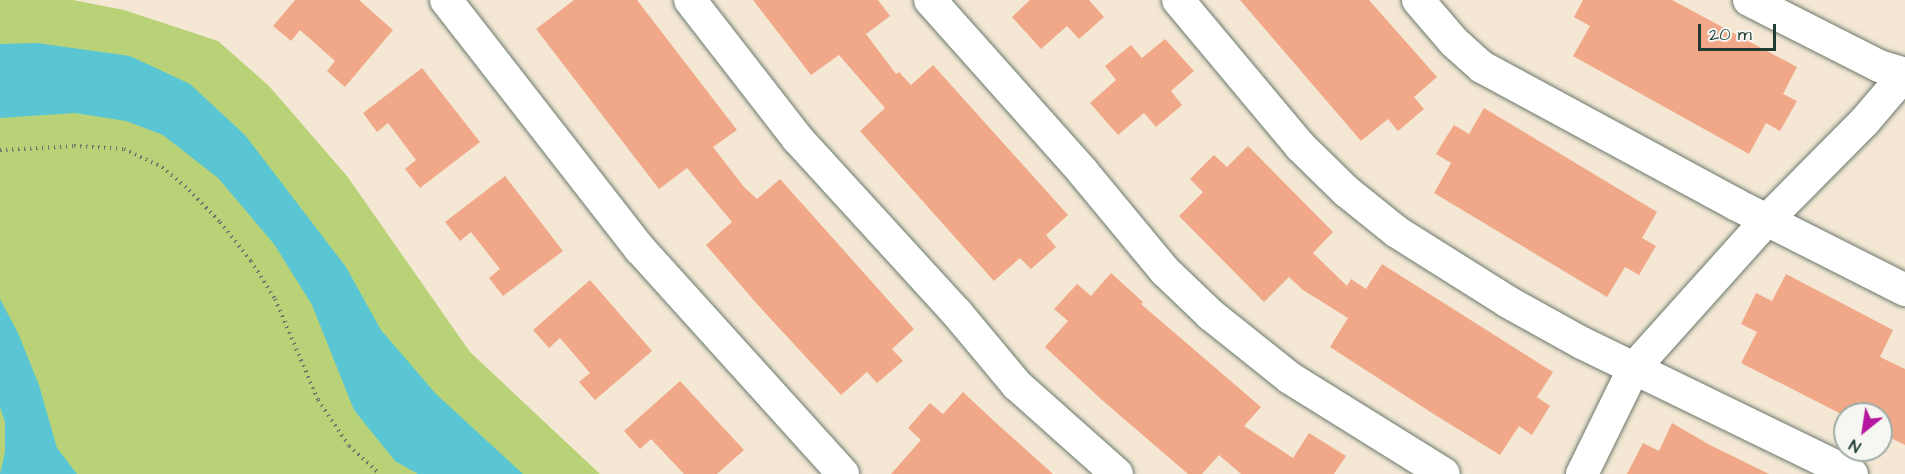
<!DOCTYPE html>
<html>
<head>
<meta charset="utf-8">
<style>
  body { margin:0 }
  #map { position:relative; width:1905px; height:474px; overflow:hidden; background:#f4e8d5; font-family:"Architects Daughter",sans-serif }
  div>[style] { position:absolute }
  [style*='--x'] { left:calc(var(--x)*1px); top:calc(var(--y)*1px); width:calc(var(--w)*1px); rotate:calc(var(--a)*1deg) }
  .green>* { inset:0; background:#bad277 }
  .water>* { inset:0; background:#5ac6d4 }
  .building>* { inset:0; background:#f1a888 }
  .path>* { height:4px; margin-top:-2px; transform-origin:0; background:repeating-linear-gradient(90deg,#6a796c 0 1.5px,transparent 0 6px) }
  .roads { filter:drop-shadow(0 0 2px #6a796c) drop-shadow(0 0 2px #6a796c) }
  .street>* { height:32px; margin:-16px; padding:0 16px; transform-origin:16px; border-radius:16px; background:#fff }
  span { translate:-50% -50%; white-space:nowrap; text-align:center; line-height:1.15; -webkit-text-stroke:4.5px #f6f6f2; paint-order:stroke }
  .north { position:absolute; left:1833px; top:402px; width:60px; height:60px; box-sizing:border-box; background:#f6f6f2; border:2px solid #a0aca6; border-radius:50%; rotate:210deg; font-size:16px; font-weight:700; line-height:24px; text-align:center; color:#1f3d34 }
  .north::after { content:''; display:block; margin:auto; width:21px; height:27px; background:#b5179e; clip-path:polygon(50% 0,100% 100%,50% 72%,0 100%) }
  .scale { position:absolute; left:1698px; top:24px; width:78px; height:27px; box-sizing:border-box; border:3px solid #1f3d34; border-top:0; padding-left:8px; font-size:18px; line-height:21px; white-space:nowrap; color:#1f3d34; -webkit-text-stroke:4px #f6f6f2; paint-order:stroke }
</style>
</head>
<body>
<div id="map">
  <div class="green">
    <div style="clip-path:polygon(0 0,73px 0,124px 10px,218px 41px,269px 86px,347px 176px,470px 352px,600px 474px,0 474px)"></div>
  </div>
  <div class="water">
    <div style="clip-path:polygon(37px 43px,130px 56px,190px 84px,245px 135px,346px 267px,381px 330px,436px 394px,523px 474px,418px 474px,395px 461px,354px 410px,312px 305px,274px 244px,218px 178px,163px 135px,126px 121px,75px 113px,0 118px,0 44px)"></div>
    <div style="clip-path:polygon(0 299px,18px 333px,39px 385px,57px 448px,77px 474px,0 474px,5px 452px,5px 422px,0 407px)"></div>
  </div>
  <div class="building">
    <div style="clip-path:polygon(295px 0,359px 0,393px 30px,345px 87px,327px 71px,335px 61px,300px 30px,291px 41px,273px 26px)"></div>
    <div style="clip-path:polygon(574px 0,637px 0,737px 130px,713px 147px,744px 187px,757px 199px,780px 179px,914px 329px,892px 349px,903px 361px,877px 383px,867px 372px,841px 395px,757px 304px,706px 245px,732px 222px,687px 168px,659px 189px,536px 29px)"></div>
    <div style="clip-path:polygon(753px 0,878px 0,890px 16px,866px 34px,896px 74px,899px 72px,911px 85px,933px 65px,1068px 215px,1046px 235px,1056px 247px,1031px 269px,1020px 258px,994px 281px,860px 131px,885px 108px,839px 55px,811px 75px)"></div>
    <div style="clip-path:polygon(1030px 0,1089px 0,1104px 17px,1079px 39px,1067px 26px,1041px 49px,1012px 17px)"></div>
    <div style="clip-path:polygon(1240px 0,1369px 0,1437px 77px,1414px 97px,1424px 109px,1398px 131px,1388px 119px,1361px 141px)"></div>
    <div style="clip-path:polygon(1583px 0,1672px 0,1797px 67px,1783px 94px,1797px 101px,1780px 131px,1766px 123px,1749px 154px,1573px 56px,1590px 26px,1574px 17px)"></div>
    <div style="clip-path:polygon(1165px 39px,1194px 71px,1171px 91px,1182px 105px,1156px 127px,1144px 113px,1118px 135px,1090px 103px,1116px 80px,1105px 66px,1131px 45px,1142px 58px)"></div>
    <div style="clip-path:polygon(422px 68px,480px 142px,420px 188px,405px 169px,416px 160px,388px 123px,377px 132px,363px 113px)"></div>
    <div style="clip-path:polygon(1484px 108px,1657px 212px,1642px 238px,1656px 246px,1639px 275px,1625px 267px,1607px 297px,1434px 193px,1451px 163px,1436px 154px,1445px 139px,1454px 125px,1469px 134px)"></div>
    <div style="clip-path:polygon(1248px 146px,1333px 232px,1313px 253px,1347px 286px,1351px 279px,1366px 289px,1382px 264px,1553px 372px,1537px 397px,1550px 406px,1532px 435px,1519px 426px,1500px 455px,1432px 413px,1330px 347px,1348px 318px,1303px 290px,1289px 277px,1264px 302px,1179px 216px,1203px 192px,1190px 179px,1214px 155px,1227px 167px)"></div>
    <div style="clip-path:polygon(505px 176px,563px 251px,503px 296px,489px 278px,500px 269px,471px 232px,460px 241px,445px 222px)"></div>
    <div style="clip-path:polygon(1111px 273px,1143px 302px,1141px 304px,1261px 407px,1244px 426px,1293px 458px,1309px 433px,1346px 456px,1334px 474px,1241px 474px,1219px 455px,1202px 474px,1188px 474px,1102px 400px,1045px 347px,1068px 321px,1054px 309px,1077px 284px,1091px 296px)"></div>
    <div style="clip-path:polygon(1786px 274px,1893px 330px,1880px 357px,1905px 369px,1905px 445px,1881px 433px,1881px 414px,1845px 414px,1845px 416px,1741px 363px,1757px 332px,1741px 324px,1756px 293px,1772px 301px)"></div>
    <div style="clip-path:polygon(590px 280px,652px 351px,595px 400px,579px 382px,590px 373px,560px 338px,549px 348px,533px 330px)"></div>
    <div style="clip-path:polygon(680px 381px,744px 450px,717px 474px,684px 474px,651px 439px,640px 449px,624px 431px)"></div>
    <div style="clip-path:polygon(963px 392px,995px 422px,1053px 474px,891px 474px,921px 440px,908px 428px,930px 403px,943px 414px)"></div>
    <div style="clip-path:polygon(1672px 423px,1710px 445px,1769px 474px,1627px 474px,1643px 443px,1659px 451px)"></div>
  </div>
  <div class="path">
    <div style="--x:0;--y:150;--w:74;--a:-3.1"></div>
    <div style="--x:74;--y:146;--w:50;--a:3.4"></div>
    <div style="--x:124;--y:149;--w:42;--a:25.3"></div>
    <div style="--x:162;--y:167;--w:35;--a:40"></div>
    <div style="--x:189;--y:190;--w:45;--a:45.9"></div>
    <div style="--x:220;--y:222;--w:50;--a:51.5"></div>
    <div style="--x:251;--y:261;--w:45;--a:57.7"></div>
    <div style="--x:275;--y:299;--w:110;--a:66.9"></div>
    <div style="--x:318;--y:400;--w:55;--a:56"></div>
    <div style="--x:349;--y:446;--w:42;--a:42.1"></div>
  </div>
  <div class="roads">
    <div class="street">
      <div style="--x:446;--y:0;--w:316;--a:52.1"></div>
      <div style="--x:640;--y:249;--w:303;--a:47.9"></div>
      <div style="--x:690;--y:0;--w:175;--a:52.2"></div>
      <div style="--x:797;--y:138;--w:237;--a:47.6"></div>
      <div style="--x:957;--y:313;--w:94;--a:50.2"></div>
      <div style="--x:1017;--y:385;--w:134;--a:41.7"></div>
      <div style="--x:930;--y:0;--w:230;--a:48.3"></div>
      <div style="--x:1083;--y:172;--w:129;--a:50.4"></div>
      <div style="--x:1165;--y:271;--w:64;--a:43.7"></div>
      <div style="--x:1211;--y:315;--w:101;--a:38.6"></div>
      <div style="--x:1290;--y:378;--w:181;--a:31.9"></div>
      <div style="--x:1178;--y:0;--w:190;--a:50.1"></div>
      <div style="--x:1300;--y:146;--w:64;--a:44.4"></div>
      <div style="--x:1346;--y:191;--w:65;--a:38.8"></div>
      <div style="--x:1397;--y:232;--w:131;--a:32.2"></div>
      <div style="--x:1508;--y:302;--w:85;--a:29"></div>
      <div style="--x:1582;--y:343;--w:300;--a:25.9"></div>
      <div style="--x:1418;--y:0;--w:55;--a:49.4"></div>
      <div style="--x:1454;--y:42;--w:38;--a:42"></div>
      <div style="--x:1482;--y:67;--w:288;--a:28.4"></div>
      <div style="--x:1735;--y:204;--w:191;--a:26.8"></div>
      <div style="--x:1749;--y:0;--w:146;--a:26.9"></div>
      <div style="--x:1879;--y:66;--w:27;--a:17"></div>
      <div style="--x:1582;--y:474;--w:118;--a:-63.9"></div>
      <div style="--x:1634;--y:368;--w:199;--a:-48.1"></div>
      <div style="--x:1767;--y:220;--w:139;--a:-45.3"></div>
      <div style="--x:1865;--y:121;--w:62;--a:-49.6"></div>
    </div>
  </div>
  <div class="north">N</div>
  <div class="scale">20 m</div>
</div>
</body>
</html>
